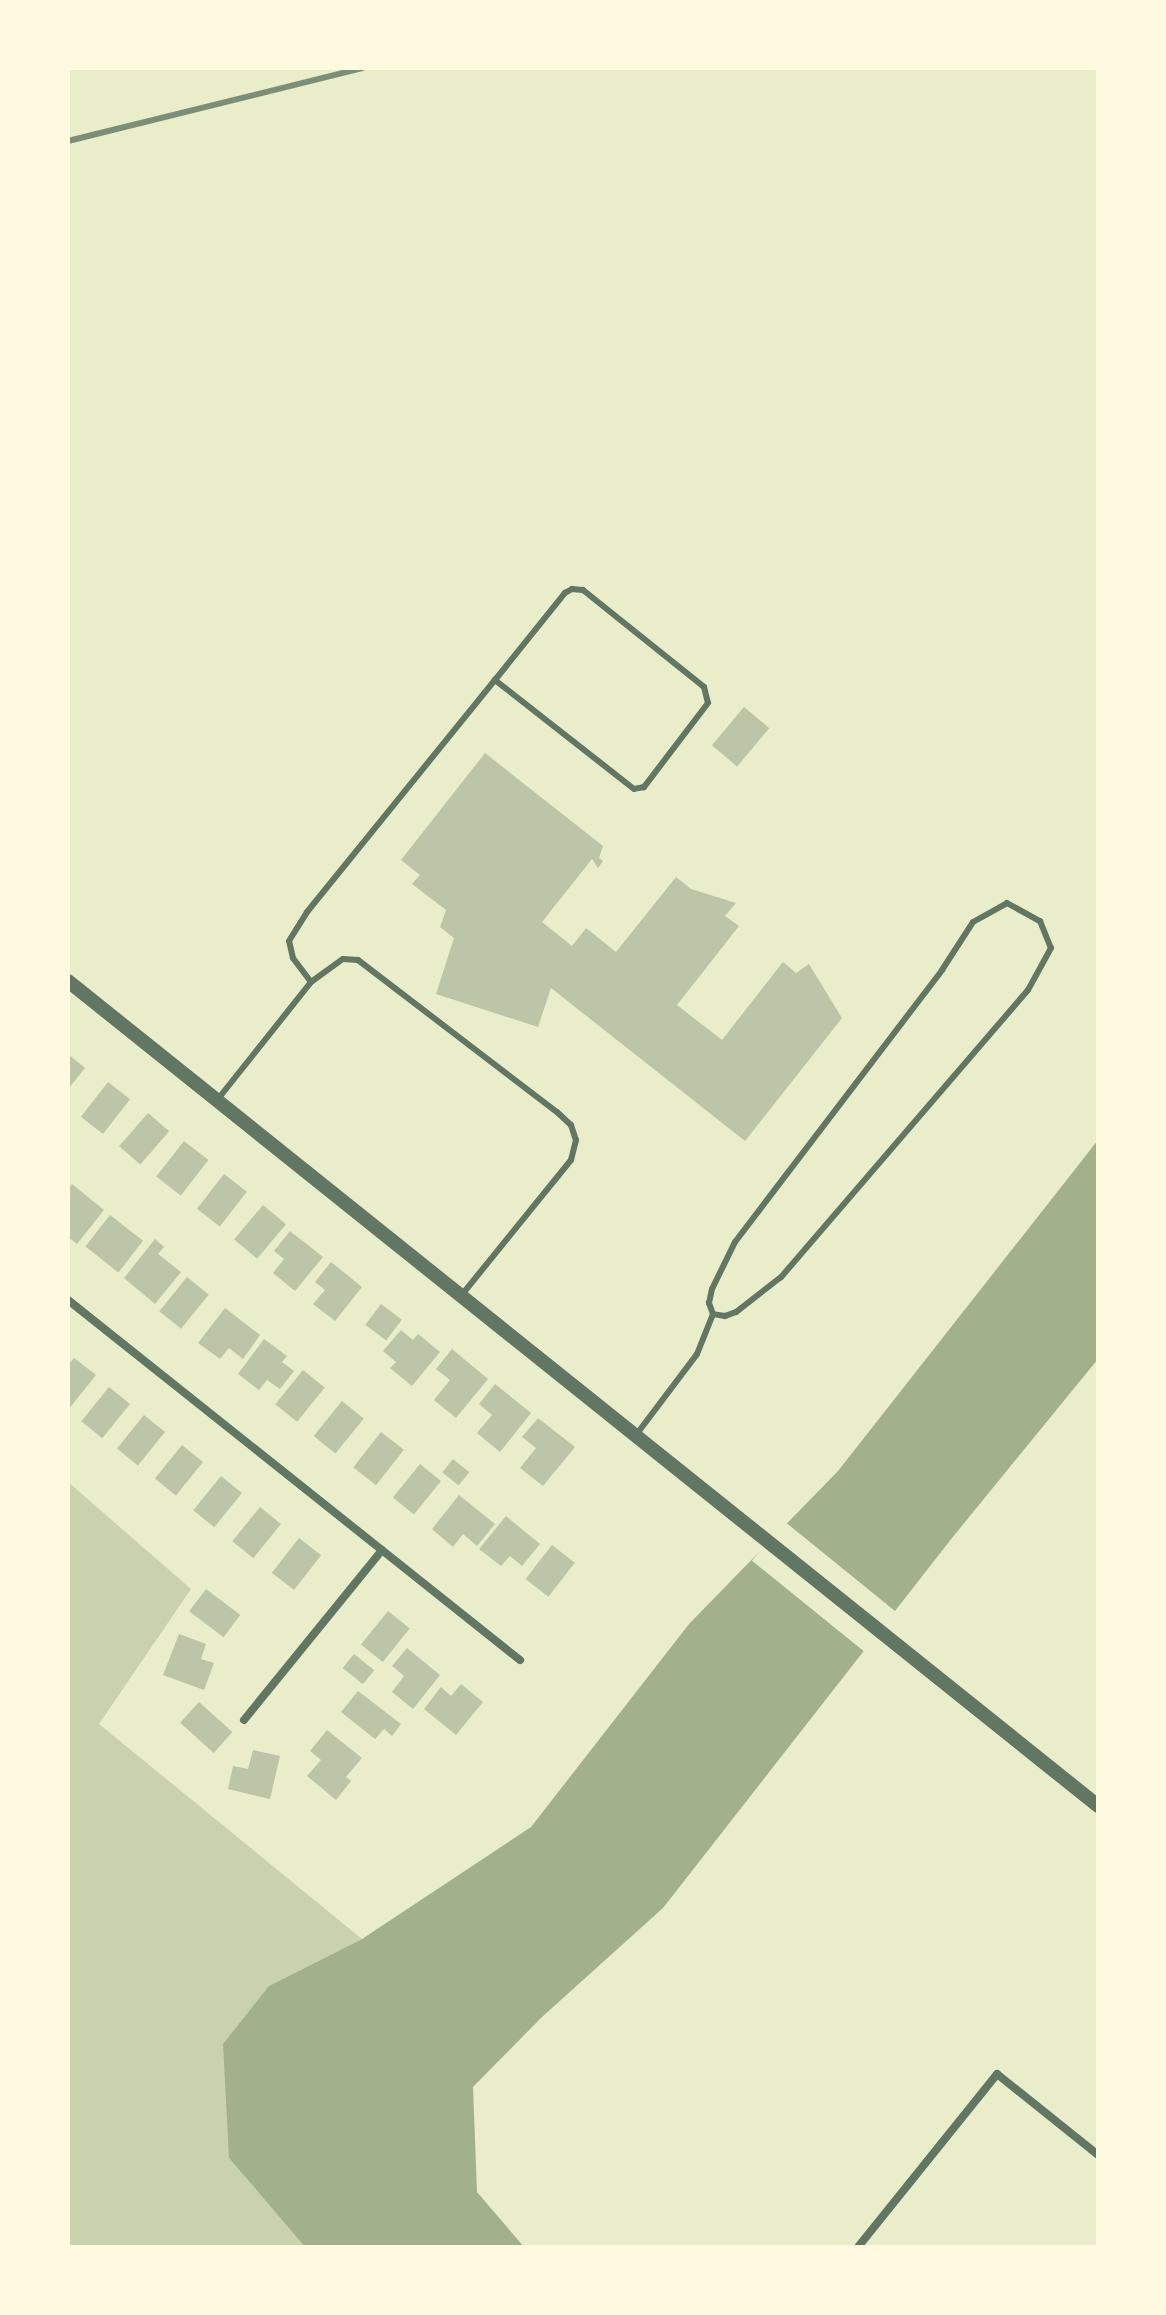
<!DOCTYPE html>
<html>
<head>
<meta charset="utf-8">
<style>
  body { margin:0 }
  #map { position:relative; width:1166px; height:2315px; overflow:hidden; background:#e9edc9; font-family:"Titillium Web",sans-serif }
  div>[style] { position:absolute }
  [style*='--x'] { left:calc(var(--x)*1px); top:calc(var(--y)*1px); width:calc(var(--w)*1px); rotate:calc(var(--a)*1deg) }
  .green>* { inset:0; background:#cad2ad }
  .water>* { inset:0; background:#a3b18a }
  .pier>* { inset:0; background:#e9edc9; transform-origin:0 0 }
  .building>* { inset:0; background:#bcc5a7; transform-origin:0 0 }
  .service>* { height:6px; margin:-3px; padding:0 3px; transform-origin:3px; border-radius:3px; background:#617663 }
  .minor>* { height:8px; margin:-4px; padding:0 4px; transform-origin:4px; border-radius:4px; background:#617663 }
  .tertiary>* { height:14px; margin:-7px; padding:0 7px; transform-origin:7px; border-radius:7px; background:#617663 }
  .rail>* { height:6px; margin:-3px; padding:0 3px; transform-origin:3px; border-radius:3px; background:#7c8e77 }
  span { translate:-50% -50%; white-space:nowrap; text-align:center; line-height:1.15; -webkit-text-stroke:6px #fefae0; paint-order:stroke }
  .frame { position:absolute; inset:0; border:70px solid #fefae0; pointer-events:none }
</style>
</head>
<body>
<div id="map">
  <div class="green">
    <div style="clip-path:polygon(68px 1482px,191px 1589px,99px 1724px,362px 1939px,269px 1986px,229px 2158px,305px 2247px,68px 2247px)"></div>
  </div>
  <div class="water">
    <div style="clip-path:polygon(1098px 1140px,1098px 1359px,952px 1538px,663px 1908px,542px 2017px,473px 2087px,477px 2192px,524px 2247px,305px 2247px,229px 2158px,223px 2044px,269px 1986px,362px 1939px,531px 1827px,689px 1624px,838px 1471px)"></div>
  </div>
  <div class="pier">
    <div style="left:784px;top:1521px;width:146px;height:51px;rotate:39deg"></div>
  </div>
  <div class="building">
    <div style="left:744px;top:707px;width:33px;height:50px;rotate:40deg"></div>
    <div style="clip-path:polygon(485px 753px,603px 846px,599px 858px,603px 861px,598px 868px,592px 859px,542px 922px,572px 946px,586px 928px,616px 952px,676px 877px,691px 889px,736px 903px,725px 916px,739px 926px,677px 1005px,722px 1040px,783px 962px,796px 973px,809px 964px,842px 1018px,745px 1141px,551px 988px,538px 1027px,436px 994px,454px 938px,440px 927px,446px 910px,412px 884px,420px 875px,401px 860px)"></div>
    <div style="clip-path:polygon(68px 1054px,85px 1068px,68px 1089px)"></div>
    <div style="left:108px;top:1082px;width:28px;height:44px;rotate:38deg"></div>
    <div style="left:148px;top:1113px;width:28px;height:44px;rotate:41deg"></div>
    <div style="left:184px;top:1141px;width:31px;height:45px;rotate:38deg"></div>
    <div style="left:224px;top:1174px;width:29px;height:44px;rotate:38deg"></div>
    <div style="clip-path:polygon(72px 1184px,104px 1210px,77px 1244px,68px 1237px,68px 1189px)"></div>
    <div style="left:263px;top:1205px;width:30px;height:45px;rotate:40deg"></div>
    <div style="left:110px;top:1215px;width:42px;height:40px;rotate:38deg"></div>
    <div style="clip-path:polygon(290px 1231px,323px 1257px,295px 1291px,273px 1273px,284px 1259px,274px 1251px)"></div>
    <div style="clip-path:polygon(155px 1239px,164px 1247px,158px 1254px,181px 1272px,155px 1304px,124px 1278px)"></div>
    <div style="clip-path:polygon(331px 1262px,362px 1287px,335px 1321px,313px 1304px,325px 1290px,315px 1282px)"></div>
    <div style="left:187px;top:1277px;width:28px;height:44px;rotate:39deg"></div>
    <div style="left:381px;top:1304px;width:26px;height:26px;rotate:37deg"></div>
    <div style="clip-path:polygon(225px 1308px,260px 1335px,243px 1359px,229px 1348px,220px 1359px,198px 1343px)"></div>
    <div style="clip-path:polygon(401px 1330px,413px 1340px,418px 1334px,440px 1352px,412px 1386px,390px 1368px,396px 1362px,383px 1351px)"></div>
    <div style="clip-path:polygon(264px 1339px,287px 1356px,282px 1362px,294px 1371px,280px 1389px,267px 1380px,259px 1390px,238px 1374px)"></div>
    <div style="clip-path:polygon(452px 1349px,488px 1379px,456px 1418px,434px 1400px,450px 1380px,436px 1369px)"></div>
    <div style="clip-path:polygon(74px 1358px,96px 1375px,68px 1410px,68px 1365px)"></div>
    <div style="left:303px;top:1370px;width:28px;height:44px;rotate:39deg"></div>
    <div style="clip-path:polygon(495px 1384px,531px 1413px,500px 1452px,477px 1433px,492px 1415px,479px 1404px)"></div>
    <div style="left:109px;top:1387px;width:27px;height:44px;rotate:39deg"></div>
    <div style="left:342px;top:1401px;width:28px;height:45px;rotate:39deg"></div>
    <div style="left:144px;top:1415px;width:27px;height:43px;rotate:39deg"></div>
    <div style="clip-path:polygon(538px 1418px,575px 1447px,543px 1486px,520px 1468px,536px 1448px,522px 1437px)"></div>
    <div style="left:381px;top:1432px;width:29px;height:45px;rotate:38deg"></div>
    <div style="left:182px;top:1445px;width:27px;height:43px;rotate:39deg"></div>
    <div style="left:453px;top:1459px;width:21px;height:17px;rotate:39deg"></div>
    <div style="left:420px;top:1464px;width:27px;height:43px;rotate:39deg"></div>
    <div style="left:221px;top:1476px;width:27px;height:44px;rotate:39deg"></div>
    <div style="clip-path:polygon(459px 1495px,495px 1524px,477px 1546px,463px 1534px,453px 1547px,432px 1529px)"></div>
    <div style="left:260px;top:1507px;width:27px;height:44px;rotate:39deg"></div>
    <div style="clip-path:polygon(506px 1516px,540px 1544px,522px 1566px,510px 1556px,501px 1566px,479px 1549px)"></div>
    <div style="left:299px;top:1538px;width:28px;height:44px;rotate:38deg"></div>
    <div style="left:552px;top:1545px;width:29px;height:43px;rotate:38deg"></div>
    <div style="left:206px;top:1589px;width:43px;height:28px;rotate:37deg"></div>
    <div style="left:388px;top:1611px;width:28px;height:43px;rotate:39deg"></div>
    <div style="clip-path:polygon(179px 1634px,206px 1644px,201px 1659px,214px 1663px,204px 1690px,163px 1675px)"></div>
    <div style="clip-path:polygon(407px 1648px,440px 1675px,413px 1709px,392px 1692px,404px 1676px,392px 1666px)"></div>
    <div style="left:354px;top:1654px;width:26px;height:18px;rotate:39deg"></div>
    <div style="clip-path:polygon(461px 1684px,483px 1702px,456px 1735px,424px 1709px,441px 1687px,451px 1696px)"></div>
    <div style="clip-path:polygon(358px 1691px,401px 1724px,392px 1736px,384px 1729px,375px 1739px,341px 1712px)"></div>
    <div style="left:199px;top:1702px;width:45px;height:28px;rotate:42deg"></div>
    <div style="clip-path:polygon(327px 1730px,362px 1758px,346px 1777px,351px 1781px,336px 1800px,307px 1776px,321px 1760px,310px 1751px)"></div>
    <div style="clip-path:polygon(253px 1750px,280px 1756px,270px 1799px,228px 1789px,233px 1766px,248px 1769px)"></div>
  </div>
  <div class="service">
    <div style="--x:311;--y:982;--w:30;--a:-127"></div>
    <div style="--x:293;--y:958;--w:17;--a:-103"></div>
    <div style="--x:289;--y:941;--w:34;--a:-58"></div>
    <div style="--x:307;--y:912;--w:299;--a:-51"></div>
    <div style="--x:495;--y:680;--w:112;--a:-51.2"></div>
    <div style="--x:565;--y:593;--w:8;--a:-30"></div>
    <div style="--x:572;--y:589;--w:11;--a:5"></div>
    <div style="--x:583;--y:590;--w:155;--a:38.7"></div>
    <div style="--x:704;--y:687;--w:16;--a:76"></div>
    <div style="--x:708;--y:703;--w:106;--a:127.3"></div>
    <div style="--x:644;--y:787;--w:10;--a:169"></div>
    <div style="--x:634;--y:789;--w:177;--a:-141.9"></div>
    <div style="--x:218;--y:1099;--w:149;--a:-51.5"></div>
    <div style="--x:311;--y:982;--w:39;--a:-36"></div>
    <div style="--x:343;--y:959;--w:15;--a:4"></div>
    <div style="--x:358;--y:960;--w:250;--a:37.4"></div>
    <div style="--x:557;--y:1112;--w:19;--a:43"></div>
    <div style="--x:571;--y:1125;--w:16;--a:72"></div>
    <div style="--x:576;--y:1140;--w:21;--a:104"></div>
    <div style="--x:571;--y:1160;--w:175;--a:129"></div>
    <div style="--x:636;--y:1435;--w:101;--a:-53"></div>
    <div style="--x:697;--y:1354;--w:43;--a:-68.2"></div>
    <div style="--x:713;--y:1314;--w:12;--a:-110"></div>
    <div style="--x:709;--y:1303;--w:14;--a:-78"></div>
    <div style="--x:712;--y:1289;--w:52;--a:-63.9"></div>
    <div style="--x:735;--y:1242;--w:342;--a:-52.7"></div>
    <div style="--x:942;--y:970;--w:57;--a:-57.1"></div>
    <div style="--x:973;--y:922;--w:39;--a:-29"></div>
    <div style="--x:1007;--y:903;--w:38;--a:29"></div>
    <div style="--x:1040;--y:921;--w:29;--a:68"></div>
    <div style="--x:1051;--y:948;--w:48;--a:118.7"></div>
    <div style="--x:1028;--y:990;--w:379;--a:130.7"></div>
    <div style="--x:781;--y:1277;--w:57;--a:142.1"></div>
    <div style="--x:736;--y:1312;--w:12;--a:160"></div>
    <div style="--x:725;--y:1316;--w:12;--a:-171"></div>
  </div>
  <div class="minor">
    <div style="--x:68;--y:1300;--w:578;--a:38.54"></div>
    <div style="--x:244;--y:1720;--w:219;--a:-50.9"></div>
    <div style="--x:858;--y:2247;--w:222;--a:-51.2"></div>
    <div style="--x:997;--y:2074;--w:129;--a:38.7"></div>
  </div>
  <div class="tertiary">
    <div style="--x:68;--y:981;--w:1320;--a:38.69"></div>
  </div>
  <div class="rail">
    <div style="--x:68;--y:141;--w:303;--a:-13.9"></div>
  </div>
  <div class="frame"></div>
</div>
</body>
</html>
